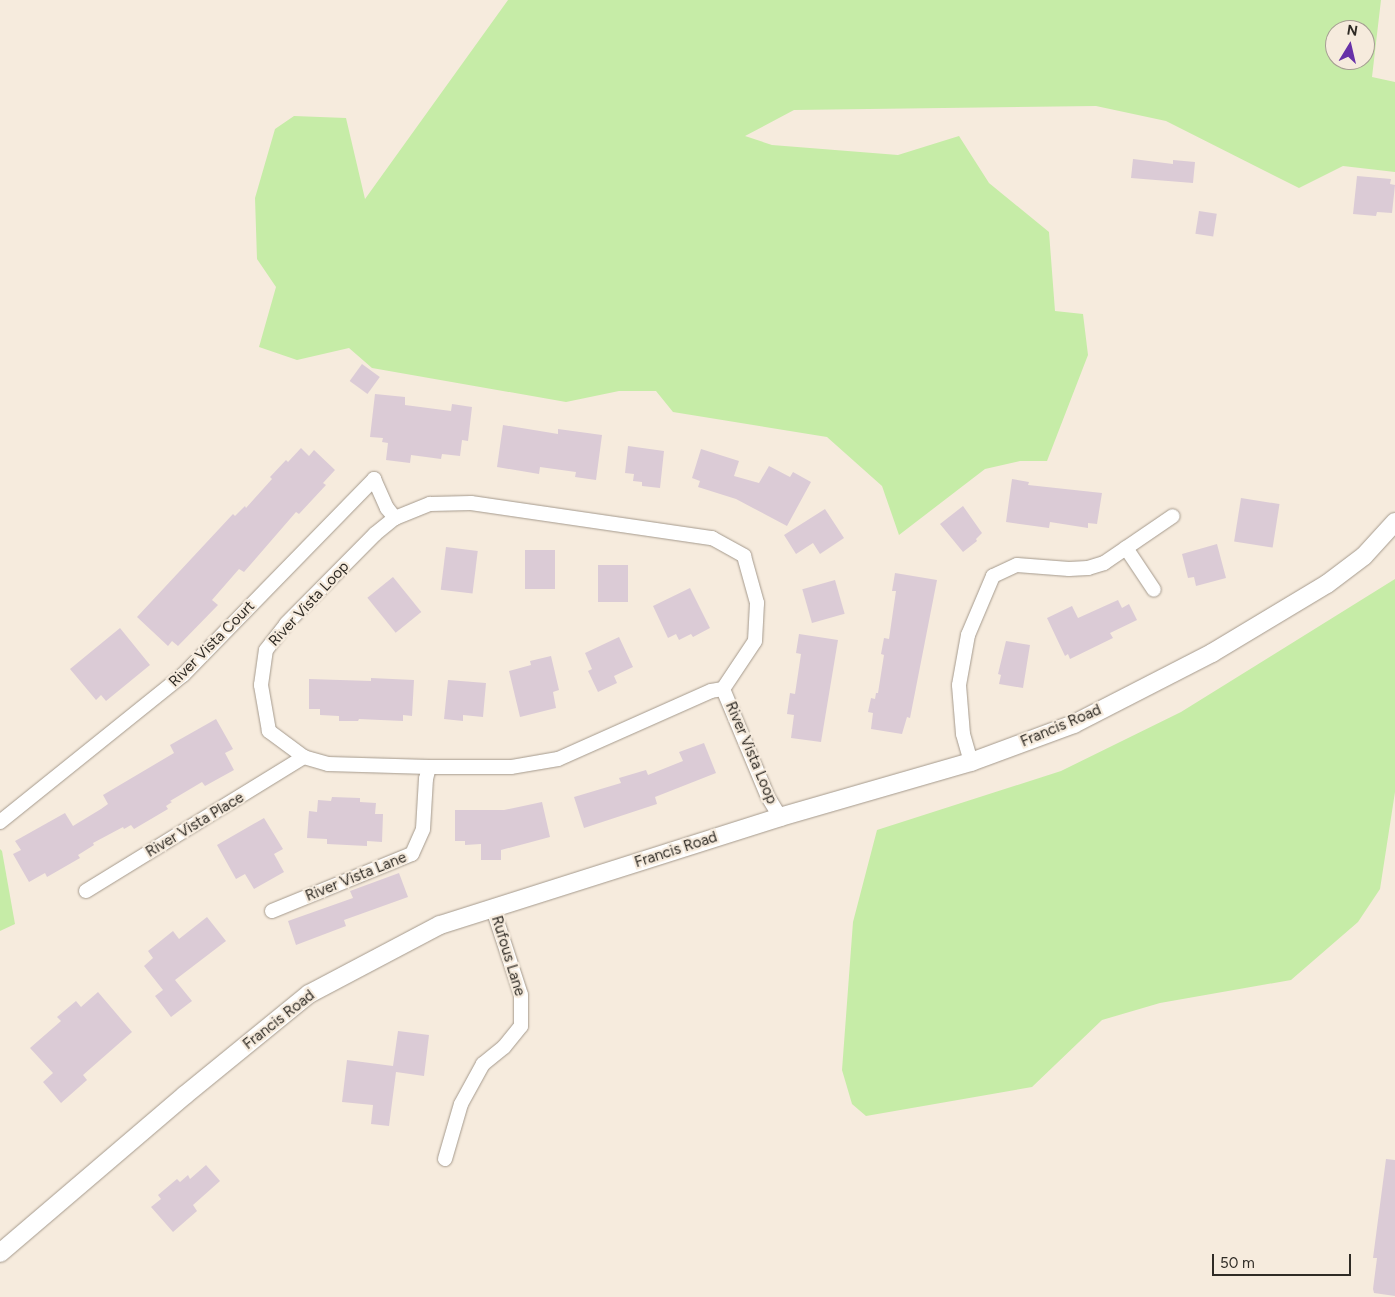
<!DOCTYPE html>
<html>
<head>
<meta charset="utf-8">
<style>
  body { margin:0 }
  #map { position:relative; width:1395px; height:1297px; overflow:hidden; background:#f6ebdd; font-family:Figtree,sans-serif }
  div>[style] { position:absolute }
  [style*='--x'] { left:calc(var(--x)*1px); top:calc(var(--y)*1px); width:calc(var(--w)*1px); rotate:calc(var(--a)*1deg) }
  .green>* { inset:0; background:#c6eca7 }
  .building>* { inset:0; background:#dbcbd6; transform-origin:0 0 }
  .roads { filter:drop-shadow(0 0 1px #a59a8d) drop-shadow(0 0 1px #a59a8d) }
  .minor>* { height:14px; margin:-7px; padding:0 7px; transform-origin:7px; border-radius:7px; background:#fff }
  .tertiary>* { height:18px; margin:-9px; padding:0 9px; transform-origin:9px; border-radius:9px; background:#fff }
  span { translate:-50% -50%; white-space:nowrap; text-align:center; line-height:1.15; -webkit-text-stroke:4.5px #f6ebdd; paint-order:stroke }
  .street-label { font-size:15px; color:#2f2b25 }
  .north { position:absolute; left:1325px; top:20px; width:50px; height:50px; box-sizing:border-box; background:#f6ebdd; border:1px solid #a69e93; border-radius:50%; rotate:9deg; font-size:14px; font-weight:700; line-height:20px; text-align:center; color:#2f2b25 }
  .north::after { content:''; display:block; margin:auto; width:18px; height:22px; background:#6731a8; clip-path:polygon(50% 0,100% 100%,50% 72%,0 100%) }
  .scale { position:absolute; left:1212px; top:1254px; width:139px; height:22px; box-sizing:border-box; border:2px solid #2f2b25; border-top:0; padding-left:6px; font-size:15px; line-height:18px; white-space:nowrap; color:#2f2b25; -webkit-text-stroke:4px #f6ebdd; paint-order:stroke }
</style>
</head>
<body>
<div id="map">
  <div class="green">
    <div style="clip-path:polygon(evenodd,508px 0,1381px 0,1372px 77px,1395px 82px,1395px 172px,1343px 166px,1299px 188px,1166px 121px,1096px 106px,794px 110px,745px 136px,772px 145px,898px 155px,959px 136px,989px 183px,1049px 232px,1055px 311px,1083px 314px,1088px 355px,1047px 461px,1020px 461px,985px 469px,899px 535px,882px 486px,827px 437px,673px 412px,656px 391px,619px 391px,566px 402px,372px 368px,349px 348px,297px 360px,259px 347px,276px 287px,257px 259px,255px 198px,275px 129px,294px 116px,346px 118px,365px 199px,508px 0,1335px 30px,1365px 30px,1365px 60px,1335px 60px,1335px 30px)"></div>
    <div style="clip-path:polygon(1395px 579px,1395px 792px,1380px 889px,1358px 922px,1291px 980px,1160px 1003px,1102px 1020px,1032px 1087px,866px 1116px,852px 1104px,842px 1070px,853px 922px,877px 830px,1061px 771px,1181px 712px)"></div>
    <div style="clip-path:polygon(0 849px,2px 851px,15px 924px,0 931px)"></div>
  </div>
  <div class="building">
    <div style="clip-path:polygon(1133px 159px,1173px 164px,1173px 160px,1195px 162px,1193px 183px,1131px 178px)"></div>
    <div style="clip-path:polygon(1357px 176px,1391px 179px,1390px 184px,1395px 185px,1392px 213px,1377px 212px,1376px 216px,1353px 214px)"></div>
    <div style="left:1199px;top:211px;width:18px;height:23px;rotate:9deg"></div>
    <div style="left:362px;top:364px;width:22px;height:21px;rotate:36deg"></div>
    <div style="clip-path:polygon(375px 394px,405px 397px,405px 405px,451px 411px,452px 404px,472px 407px,468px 441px,462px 440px,460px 456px,442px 454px,441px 459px,411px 455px,410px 463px,386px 460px,388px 443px,382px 442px,383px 438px,370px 437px)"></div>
    <div style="clip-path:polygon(503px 425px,558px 434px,558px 429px,602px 435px,596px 480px,575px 477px,576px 472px,540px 467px,539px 474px,497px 467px)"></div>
    <div style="clip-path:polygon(628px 446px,664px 451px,660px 488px,642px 486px,642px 482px,633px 481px,634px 474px,625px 473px)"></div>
    <div style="clip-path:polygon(301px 448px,309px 456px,314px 450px,335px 470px,323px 483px,326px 485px,299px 514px,296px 512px,244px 572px,239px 569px,212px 600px,218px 605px,178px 646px,172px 641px,168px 646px,137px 617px,233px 514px,235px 516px,245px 506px,246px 508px,272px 479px,270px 477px,286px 460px,288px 462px)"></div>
    <div style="clip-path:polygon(701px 449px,739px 461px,734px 476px,759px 483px,769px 466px,790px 477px,793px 472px,811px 482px,787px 526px,736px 499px,698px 487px,700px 481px,692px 478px)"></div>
    <div style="clip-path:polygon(1012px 479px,1029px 482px,1028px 485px,1102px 493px,1097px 524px,1088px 523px,1088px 528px,1050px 522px,1049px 528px,1006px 522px)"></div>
    <div style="left:1241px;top:498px;width:39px;height:44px;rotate:9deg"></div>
    <div style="clip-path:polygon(963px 506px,982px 533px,976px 539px,977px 541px,963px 552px,940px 524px)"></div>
    <div style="clip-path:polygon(825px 509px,844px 538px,820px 554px,813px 543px,796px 554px,784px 535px)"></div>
    <div style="clip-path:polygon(1217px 544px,1226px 578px,1196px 586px,1194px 577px,1188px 578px,1182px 554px)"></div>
    <div style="left:446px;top:547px;width:32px;height:43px;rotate:7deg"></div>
    <div style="left:525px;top:550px;width:30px;height:39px"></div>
    <div style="left:598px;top:565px;width:30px;height:37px"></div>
    <div style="clip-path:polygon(895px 573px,937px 580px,910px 718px,907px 717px,902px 734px,871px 729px,873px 713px,868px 712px,871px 698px,875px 699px,876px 693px,878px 693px,884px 655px,881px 654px,884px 638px,889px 639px,896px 591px,892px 591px)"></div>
    <div style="left:393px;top:577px;width:45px;height:33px;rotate:51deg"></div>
    <div style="left:835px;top:580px;width:35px;height:34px;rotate:74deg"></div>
    <div style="clip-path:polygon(690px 588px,710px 628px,693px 637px,691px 634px,679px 640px,676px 634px,668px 638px,653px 606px)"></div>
    <div style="clip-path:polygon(1118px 600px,1122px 608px,1129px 604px,1137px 620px,1110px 633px,1113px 638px,1070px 659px,1068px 654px,1065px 656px,1047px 618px,1072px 606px,1078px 618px)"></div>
    <div style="clip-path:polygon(120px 628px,150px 665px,106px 701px,101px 695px,96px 700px,70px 669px)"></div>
    <div style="clip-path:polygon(799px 634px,838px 640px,821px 742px,791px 738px,794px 715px,787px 714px,790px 693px,795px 694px,801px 654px,796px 653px)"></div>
    <div style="clip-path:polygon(619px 637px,633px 667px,614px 676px,617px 683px,598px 692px,588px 671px,592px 669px,585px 653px)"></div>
    <div style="clip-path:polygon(1006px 641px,1030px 645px,1023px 688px,999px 684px,1001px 675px,998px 674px)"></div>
    <div style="clip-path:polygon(551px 656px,559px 690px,553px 692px,556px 708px,520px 717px,509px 671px,531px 665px,530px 661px)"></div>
    <div style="clip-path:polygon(371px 678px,414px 680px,412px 716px,403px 715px,403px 721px,359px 719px,358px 721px,339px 721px,339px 716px,320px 715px,320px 709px,309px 709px,309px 679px,371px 681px)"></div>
    <div style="clip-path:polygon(448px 680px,486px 683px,483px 717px,463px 715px,463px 721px,444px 719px)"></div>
    <div style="clip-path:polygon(216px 719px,233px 749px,225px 753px,234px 770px,205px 786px,202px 782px,170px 801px,172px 802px,166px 806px,168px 809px,134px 829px,131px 825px,124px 829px,123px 827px,93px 843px,94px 845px,78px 855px,80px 858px,47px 877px,45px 873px,29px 882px,13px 854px,21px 850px,15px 841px,65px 813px,73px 826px,101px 809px,108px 804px,103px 795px,174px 753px,170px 745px)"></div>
    <div style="clip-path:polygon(704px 743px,716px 773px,655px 797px,657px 804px,584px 828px,574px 797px,621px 783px,619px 778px,646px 770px,648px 775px,683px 761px,679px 752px)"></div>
    <div style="clip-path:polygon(332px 797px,360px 798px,360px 802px,376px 803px,375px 814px,383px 814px,382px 842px,367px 841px,367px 846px,327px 844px,327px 839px,307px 838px,309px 811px,317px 812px,318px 800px,331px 801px)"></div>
    <div style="clip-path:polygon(542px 802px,550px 837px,501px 850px,501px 860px,481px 860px,481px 844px,465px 845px,465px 841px,455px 841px,455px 810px,504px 810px)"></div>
    <div style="clip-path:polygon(264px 818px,283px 849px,274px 854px,284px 872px,254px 889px,245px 874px,236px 879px,217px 845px)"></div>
    <div style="clip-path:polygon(399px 873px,408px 897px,344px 920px,346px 926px,296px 945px,288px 921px,353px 898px,350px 891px)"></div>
    <div style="clip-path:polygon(207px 917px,226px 941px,175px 980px,192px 1001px,171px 1017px,155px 996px,163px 990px,144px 966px,153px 958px,148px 951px,173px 931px,179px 939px)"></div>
    <div style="clip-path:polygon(98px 992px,132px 1032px,83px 1075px,87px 1080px,61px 1103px,43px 1082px,53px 1073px,30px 1048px,61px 1021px,57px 1017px,76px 1001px,81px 1007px)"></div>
    <div style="clip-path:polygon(398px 1031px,429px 1035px,424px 1076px,396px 1072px,389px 1126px,371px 1124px,373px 1105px,342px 1102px,347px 1060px,393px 1066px)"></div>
    <div style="clip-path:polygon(1386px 1159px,1395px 1160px,1395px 1296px,1374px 1293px,1373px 1289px,1377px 1258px,1373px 1258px)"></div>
    <div style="clip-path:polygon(206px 1165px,220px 1181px,193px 1205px,197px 1211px,173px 1232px,151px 1207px,161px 1199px,158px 1195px,177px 1179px,180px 1182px,188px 1175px,190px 1179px)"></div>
  </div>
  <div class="roads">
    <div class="minor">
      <div style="--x:1126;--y:548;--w:50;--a:56.3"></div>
      <div style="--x:723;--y:689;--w:12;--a:171"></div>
      <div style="--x:711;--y:691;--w:167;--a:156"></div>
      <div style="--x:558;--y:759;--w:48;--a:170.3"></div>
      <div style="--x:511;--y:767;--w:82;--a:180"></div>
      <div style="--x:429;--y:767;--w:101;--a:-178.3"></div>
      <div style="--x:328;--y:764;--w:25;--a:-164"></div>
      <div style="--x:304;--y:757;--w:44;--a:-143.4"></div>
      <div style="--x:269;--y:731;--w:47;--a:-99.9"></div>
      <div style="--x:261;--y:685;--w:35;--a:-82"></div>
      <div style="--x:266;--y:650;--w:33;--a:-52"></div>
      <div style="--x:286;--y:624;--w:127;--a:-45.3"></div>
      <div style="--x:375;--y:534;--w:26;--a:-39"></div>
      <div style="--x:395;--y:518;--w:38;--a:-22"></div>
      <div style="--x:430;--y:504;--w:41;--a:-1.4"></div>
      <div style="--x:471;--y:503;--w:244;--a:8.3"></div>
      <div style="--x:712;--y:538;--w:37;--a:29"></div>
      <div style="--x:744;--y:556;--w:49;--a:74.5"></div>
      <div style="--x:757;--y:603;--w:38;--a:93"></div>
      <div style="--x:755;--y:641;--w:58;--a:123.7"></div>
      <div style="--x:723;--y:689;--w:117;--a:67.4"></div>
      <div style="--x:768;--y:797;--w:23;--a:59"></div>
      <div style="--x:971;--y:762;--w:29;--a:-106"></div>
      <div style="--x:963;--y:734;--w:49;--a:-94.7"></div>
      <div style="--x:959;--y:685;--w:51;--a:-79.8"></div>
      <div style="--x:968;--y:635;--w:64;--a:-67"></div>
      <div style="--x:993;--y:576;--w:26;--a:-25"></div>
      <div style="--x:1017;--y:565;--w:52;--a:4.4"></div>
      <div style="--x:1069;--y:569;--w:19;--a:-3"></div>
      <div style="--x:1088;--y:568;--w:17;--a:-17"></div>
      <div style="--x:1104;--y:563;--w:83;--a:-34.3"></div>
      <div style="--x:0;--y:822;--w:235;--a:-38.8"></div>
      <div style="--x:183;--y:675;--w:274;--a:-45.7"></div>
      <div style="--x:374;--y:479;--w:32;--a:66"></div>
      <div style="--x:387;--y:508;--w:13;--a:51"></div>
      <div style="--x:86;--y:891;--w:256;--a:-31.6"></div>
      <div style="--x:272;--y:911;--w:151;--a:-22.2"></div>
      <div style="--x:412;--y:854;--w:27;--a:-66"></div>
      <div style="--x:423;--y:829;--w:50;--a:-86.6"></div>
      <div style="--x:426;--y:779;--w:12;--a:-76"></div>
      <div style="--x:445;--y:1159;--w:57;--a:-73.8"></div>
      <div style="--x:461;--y:1104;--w:46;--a:-61.2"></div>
      <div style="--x:483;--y:1064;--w:27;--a:-39"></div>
      <div style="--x:504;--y:1047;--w:27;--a:-51"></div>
      <div style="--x:521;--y:1026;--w:31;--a:-90"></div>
      <div style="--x:521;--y:995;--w:90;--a:-108"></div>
    </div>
    <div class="tertiary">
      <div style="--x:0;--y:1253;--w:243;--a:-40.5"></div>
      <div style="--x:185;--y:1095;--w:160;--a:-39.2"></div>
      <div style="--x:309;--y:994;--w:148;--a:-27.8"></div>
      <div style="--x:440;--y:925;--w:357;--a:-17.6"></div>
      <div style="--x:780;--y:817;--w:199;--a:-16.1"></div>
      <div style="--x:971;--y:762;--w:110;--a:-20.3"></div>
      <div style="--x:1074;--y:724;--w:155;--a:-27.2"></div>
      <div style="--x:1212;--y:653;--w:134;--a:-31"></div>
      <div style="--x:1327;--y:584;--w:46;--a:-37.1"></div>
      <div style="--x:1364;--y:556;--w:46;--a:-47.6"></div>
    </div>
  </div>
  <div class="street-label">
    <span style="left:309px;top:604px;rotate:-47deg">River Vista Loop</span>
    <span style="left:212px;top:644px;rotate:-45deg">River Vista Court</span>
    <span style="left:1061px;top:726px;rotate:-23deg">Francis Road</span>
    <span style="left:751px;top:753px;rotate:67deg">River Vista Loop</span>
    <span style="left:195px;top:825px;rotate:-31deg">River Vista Place</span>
    <span style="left:676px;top:850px;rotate:-18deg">Francis Road</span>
    <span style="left:356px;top:877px;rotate:-22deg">River Vista Lane</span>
    <span style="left:508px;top:956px;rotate:73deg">Rufous Lane</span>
    <span style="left:279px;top:1020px;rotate:-38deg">Francis Road</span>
  </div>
  <div class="north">N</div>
  <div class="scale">50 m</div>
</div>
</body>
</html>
